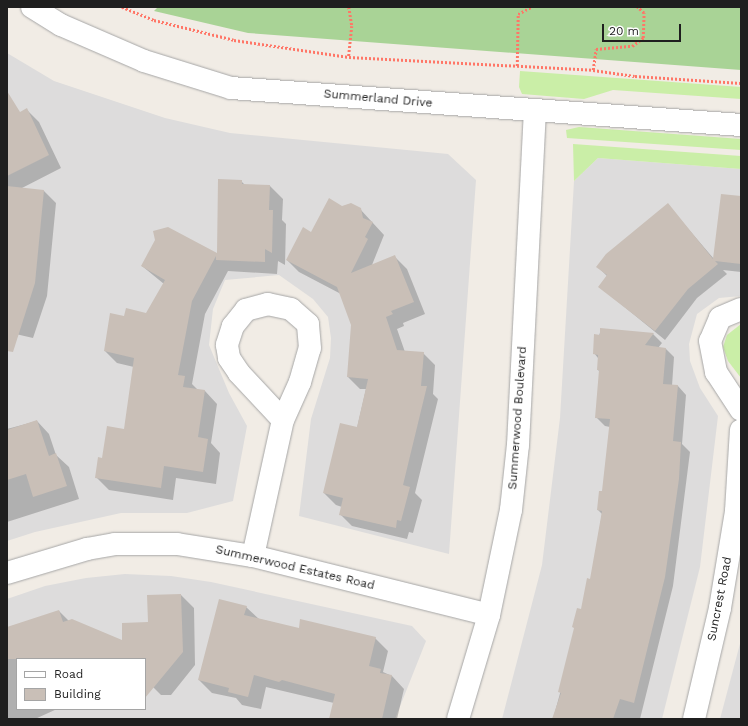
<!DOCTYPE html>
<html>
<head>
<meta charset="utf-8">
<style>
  body { margin:0 }
  #map { position:relative; width:748px; height:726px; overflow:hidden; background:#f1ece5; font-family:"Work Sans",sans-serif }
  div>[style] { position:absolute }
  [style*='--x'] { left:calc(var(--x)*1px); top:calc(var(--y)*1px); width:calc(var(--w)*1px); rotate:calc(var(--a)*1deg) }
  .residential>* { inset:0; background:#dddcdc }
  .grass>* { inset:0; background:#caeea7 }
  .forest>* { inset:0; background:#a9d396 }
  .shadow>* { inset:0; background:#0003 }
  .building>* { inset:0; background:#c9bfb7 }
  .path>* { height:2.5px; margin-top:-1.25px; transform-origin:0; background:repeating-linear-gradient(90deg,#ff7667 0 2px,transparent 0 4px) }
  .roads { filter:drop-shadow(0 0 1px #a6a6a6) drop-shadow(0 0 1px #a6a6a6) }
  .minor>* { height:22px; margin:-11px; padding:0 11px; transform-origin:11px; border-radius:11px; background:#fff }
  .tertiary>* { height:22px; margin:-11px; padding:0 11px; transform-origin:11px; border-radius:11px; background:#fff }
  span { translate:-50% -50%; white-space:nowrap; text-align:center; line-height:1.15; -webkit-text-stroke:4px #fff; paint-order:stroke }
  .street-label { font-size:12px; color:#1f1f1f }
  .frame { position:absolute; inset:0; border:8px solid #1f1f1f; pointer-events:none }
  .legend { position:absolute; left:16px; top:658px; width:130px; height:52px; box-sizing:border-box; background:#fff; border:1px solid #a5a5a5; margin:0; padding:5px 7px; list-style:none; font-size:12px; color:#1f1f1f }
  .legend li { display:flex; align-items:center; gap:8px; height:20px }
  .legend b { width:20px; border:1px solid #a5a5a5 }
  .scale { position:absolute; left:602px; top:24px; width:79px; height:18px; box-sizing:border-box; border:2px solid #1f1f1f; border-top:0; padding-left:5px; font-size:12px; line-height:14px; white-space:nowrap; color:#1f1f1f; -webkit-text-stroke:3px #fff; paint-order:stroke }
</style>
</head>
<body>
<div id="map">
  <div class="residential">
    <div style="clip-path:polygon(7px 53px,54px 81px,165px 118px,230px 133px,448px 154px,476px 180px,449px 554px,299px 516px,311px 419px,330px 358px,331px 338px,328px 317px,313px 299px,279px 275px,225px 280px,213px 309px,209px 345px,229px 393px,247px 426px,233px 501px,187px 513px,121px 513px,35px 532px,7px 541px)"></div>
    <div style="clip-path:polygon(598px 158px,741px 169px,741px 296px,719px 298px,697px 314px,689px 344px,690px 361px,700px 388px,718px 416px,700px 567px,662px 719px,502px 719px,542px 565px,560px 418px,574px 181px)"></div>
    <div style="clip-path:polygon(evenodd,125px 574px,171px 576px,211px 582px,412px 626px,426px 641px,395px 719px,7px 719px,7px 599px,45px 586px,86px 578px,125px 574px,17px 659px,145px 659px,145px 709px,17px 709px,17px 659px)"></div>
    <div style="clip-path:polygon(741px 640px,741px 719px,720px 719px)"></div>
  </div>
  <div class="grass">
    <div style="clip-path:polygon(520px 71px,741px 87px,741px 99px,613px 90px,584px 99px,522px 94px,519px 87px)"></div>
    <div style="clip-path:polygon(579px 127px,741px 139px,741px 150px,567px 138px,566px 130px)"></div>
    <div style="clip-path:polygon(573px 144px,741px 156px,741px 169px,598px 158px,574px 181px)"></div>
    <div style="clip-path:polygon(741px 324px,741px 378px,728px 361px,723px 347px,727px 335px)"></div>
  </div>
  <div class="forest">
    <div style="clip-path:polygon(158px 7px,741px 7px,741px 70px,248px 33px,154px 11px)"></div>
  </div>
  <div class="shadow">
    <div style="clip-path:polygon(27px 110px,39px 122px,61px 168px,20px 189px,44px 191px,56px 203px,47px 296px,33px 338px,7px 332px,7px 119px)"></div>
    <div style="clip-path:polygon(241px 181px,245px 185px,270px 186px,283px 199px,282px 220px,286px 224px,285px 265px,278px 261px,277px 274px,228px 271px,205px 314px,192px 384px,198px 390px,205px 391px,217px 404px,211px 443px,220px 453px,216px 484px,176px 478px,173px 500px,109px 490px,96px 477px,103px 459px,125px 430px,134px 367px,117px 363px,105px 351px,125px 317px,147px 314px,164px 284px,142px 266px,218px 255px)"></div>
    <div style="clip-path:polygon(741px 197px,741px 272px,723px 270px,727px 274px,697px 298px,665px 340px,600px 287px,608px 277px,598px 267px,668px 205px,714px 259px)"></div>
    <div style="clip-path:polygon(342px 207px,360px 209px,384px 235px,372px 265px,395px 257px,407px 269px,425px 314px,403px 323px,404px 326px,397px 329px,405px 352px,423px 353px,435px 365px,433px 394px,438px 399px,415px 493px,422px 500px,413px 533px,409px 532px,407px 539px,352px 526px,340px 514px,342px 507px,336px 505px,324px 493px,357px 428px,366px 389px,360px 389px,348px 377px,352px 325px,341px 294px,299px 272px,287px 260px,311px 233px)"></div>
    <div style="clip-path:polygon(601px 329px,653px 334px,662px 343px,658px 348px,666px 349px,674px 357px,672px 386px,678px 386px,686px 395px,682px 444px,690px 452px,673px 586px,640px 719px,553px 719px,591px 580px,602px 514px,598px 510px,603px 492px,610px 427px,605px 426px,596px 417px,600px 372px,598px 370px,598px 358px,594px 353px)"></div>
    <div style="clip-path:polygon(37px 421px,49px 434px,56px 455px,69px 467px,79px 499px,7px 522px,7px 429px)"></div>
    <div style="clip-path:polygon(181px 595px,194px 608px,195px 665px,171px 695px,161px 695px,153px 687px,145px 687px,145px 659px,17px 659px,17px 709px,57px 709px,35px 719px,7px 719px,7px 628px,59px 611px,69px 621px,123px 642px)"></div>
    <div style="clip-path:polygon(246px 607px,259px 619px,299px 629px,375px 638px,388px 651px,383px 672px,392px 676px,404px 689px,397px 719px,333px 719px,334px 703px,266px 687px,261px 709px,242px 705px,236px 698px,212px 693px,199px 680px)"></div>
  </div>
  <div class="building">
    <div style="clip-path:polygon(7px 91px,20px 112px,27px 108px,49px 155px,7px 176px)"></div>
    <div style="clip-path:polygon(218px 179px,242px 180px,242px 184px,270px 185px,269px 210px,273px 210px,272px 253px,265px 249px,265px 262px,216px 260px,216px 256px,192px 301px,178px 375px,185px 376px,183px 387px,205px 390px,198px 437px,208px 439px,203px 472px,164px 466px,161px 488px,95px 478px,98px 457px,102px 458px,107px 426px,124px 429px,134px 358px,104px 351px,110px 313px,124px 316px,126px 308px,146px 313px,165px 280px,141px 266px,155px 240px,153px 231px,168px 227px,217px 253px)"></div>
    <div style="clip-path:polygon(7px 186px,44px 190px,35px 283px,13px 352px,7px 351px)"></div>
    <div style="clip-path:polygon(721px 194px,741px 196px,741px 264px,715px 261px,718px 264px,688px 289px,655px 331px,598px 287px,607px 275px,596px 267px,606px 254px,668px 203px,713px 259px)"></div>
    <div style="clip-path:polygon(329px 198px,342px 206px,351px 203px,361px 208px,363px 218px,373px 222px,365px 237px,368px 239px,351px 273px,395px 255px,414px 302px,391px 311px,393px 314px,386px 317px,397px 350px,424px 352px,421px 386px,427px 386px,403px 485px,410px 487px,401px 521px,397px 520px,396px 528px,339px 515px,343px 498px,323px 493px,340px 423px,357px 427px,368px 379px,347px 377px,351px 325px,337px 287px,286px 260px,303px 227px,311px 232px)"></div>
    <div style="clip-path:polygon(600px 328px,654px 333px,645px 345px,666px 348px,663px 384px,678px 385px,673px 441px,681px 442px,679px 479px,665px 577px,634px 703px,620px 699px,613px 719px,552px 719px,561px 693px,558px 692px,574px 628px,572px 627px,577px 608px,581px 609px,587px 578px,590px 579px,602px 511px,597px 510px,599px 491px,602px 491px,610px 419px,595px 418px,599px 370px,597px 370px,598px 355px,593px 354px,594px 334px,600px 335px)"></div>
    <div style="clip-path:polygon(37px 420px,49px 456px,56px 453px,67px 486px,33px 497px,26px 474px,7px 480px,7px 430px)"></div>
    <div style="clip-path:polygon(181px 594px,183px 652px,145px 698px,145px 659px,7px 659px,7px 627px,59px 610px,63px 622px,72px 619px,122px 640px,122px 623px,148px 622px,147px 595px)"></div>
    <div style="clip-path:polygon(219px 599px,247px 606px,244px 615px,299px 628px,300px 619px,376px 637px,369px 666px,381px 669px,380px 673px,392px 675px,382px 719px,329px 719px,335px 694px,282px 680px,279px 682px,254px 675px,248px 697px,228px 692px,229px 688px,198px 680px)"></div>
  </div>
  <div class="path">
    <div style="--x:122;--y:7;--w:35;--a:22"></div>
    <div style="--x:154;--y:20;--w:82;--a:14"></div>
    <div style="--x:234;--y:40;--w:116;--a:8.4"></div>
    <div style="--x:349;--y:57;--w:244;--a:3"></div>
    <div style="--x:593;--y:70;--w:42;--a:8.1"></div>
    <div style="--x:635;--y:76;--w:106;--a:3.8"></div>
    <div style="--x:349;--y:7;--w:19;--a:81"></div>
    <div style="--x:352;--y:26;--w:31;--a:96"></div>
    <div style="--x:517;--y:66;--w:52;--a:-88.9"></div>
    <div style="--x:518;--y:14;--w:15;--a:-28"></div>
    <div style="--x:593;--y:70;--w:21;--a:-82"></div>
    <div style="--x:596;--y:49;--w:36;--a:-5"></div>
    <div style="--x:632;--y:46;--w:14;--a:-36"></div>
    <div style="--x:643;--y:38;--w:25;--a:-88"></div>
    <div style="--x:644;--y:13;--w:9;--a:-139"></div>
  </div>
  <div class="roads">
    <div class="minor">
      <div style="--x:741;--y:309;--w:23;--a:157"></div>
      <div style="--x:720;--y:318;--w:25;--a:113"></div>
      <div style="--x:710;--y:341;--w:32;--a:79"></div>
      <div style="--x:716;--y:372;--w:45;--a:56.7"></div>
      <div style="--x:253;--y:556;--w:139;--a:-77.6"></div>
      <div style="--x:283;--y:420;--w:42;--a:-65.9"></div>
      <div style="--x:300;--y:382;--w:35;--a:-74"></div>
      <div style="--x:310;--y:348;--w:24;--a:-95"></div>
      <div style="--x:308;--y:324;--w:23;--a:-139"></div>
      <div style="--x:291;--y:309;--w:24;--a:-168"></div>
      <div style="--x:268;--y:304;--w:23;--a:165"></div>
      <div style="--x:246;--y:310;--w:21;--a:129"></div>
      <div style="--x:233;--y:326;--w:20;--a:108"></div>
      <div style="--x:227;--y:345;--w:13;--a:81"></div>
      <div style="--x:229;--y:358;--w:18;--a:56"></div>
      <div style="--x:239;--y:373;--w:64;--a:46.9"></div>
      <div style="--x:7;--y:573;--w:84;--a:-16.7"></div>
      <div style="--x:87;--y:549;--w:28;--a:-10"></div>
      <div style="--x:115;--y:544;--w:62;--a:0"></div>
      <div style="--x:177;--y:544;--w:77;--a:9"></div>
      <div style="--x:253;--y:556;--w:243;--a:14"></div>
      <div style="--x:694;--y:719;--w:114;--a:-76.8"></div>
      <div style="--x:720;--y:608;--w:98;--a:-80.6"></div>
      <div style="--x:736;--y:511;--w:81;--a:-86.5"></div>
    </div>
    <div class="tertiary">
      <div style="--x:32;--y:7;--w:34;--a:32"></div>
      <div style="--x:61;--y:25;--w:90;--a:23.4"></div>
      <div style="--x:144;--y:61;--w:91;--a:17.2"></div>
      <div style="--x:231;--y:88;--w:511;--a:4.15"></div>
      <div style="--x:458;--y:719;--w:109;--a:-73.4"></div>
      <div style="--x:489;--y:615;--w:107;--a:-78.2"></div>
      <div style="--x:511;--y:510;--w:65;--a:-83.9"></div>
      <div style="--x:518;--y:445;--w:334;--a:-87.1"></div>
    </div>
  </div>
  <div class="street-label">
    <span style="left:378px;top:99px;rotate:5deg">Summerland Drive</span>
    <span style="left:518px;top:418px;rotate:-86deg">Summerwood Boulevard</span>
    <span style="left:295px;top:568px;rotate:13deg">Summerwood Estates Road</span>
    <span style="left:720px;top:599px;rotate:-79deg">Suncrest Road</span>
  </div>
  <div class="frame"></div>
  <ul class="legend">
  <li><b style="height:5px;background:#fff"></b>Road</li>
  <li><b style="height:11px;background:#c9bfb7"></b>Building</li>
  </ul>
  <div class="scale">20 m</div>
</div>
</body>
</html>
